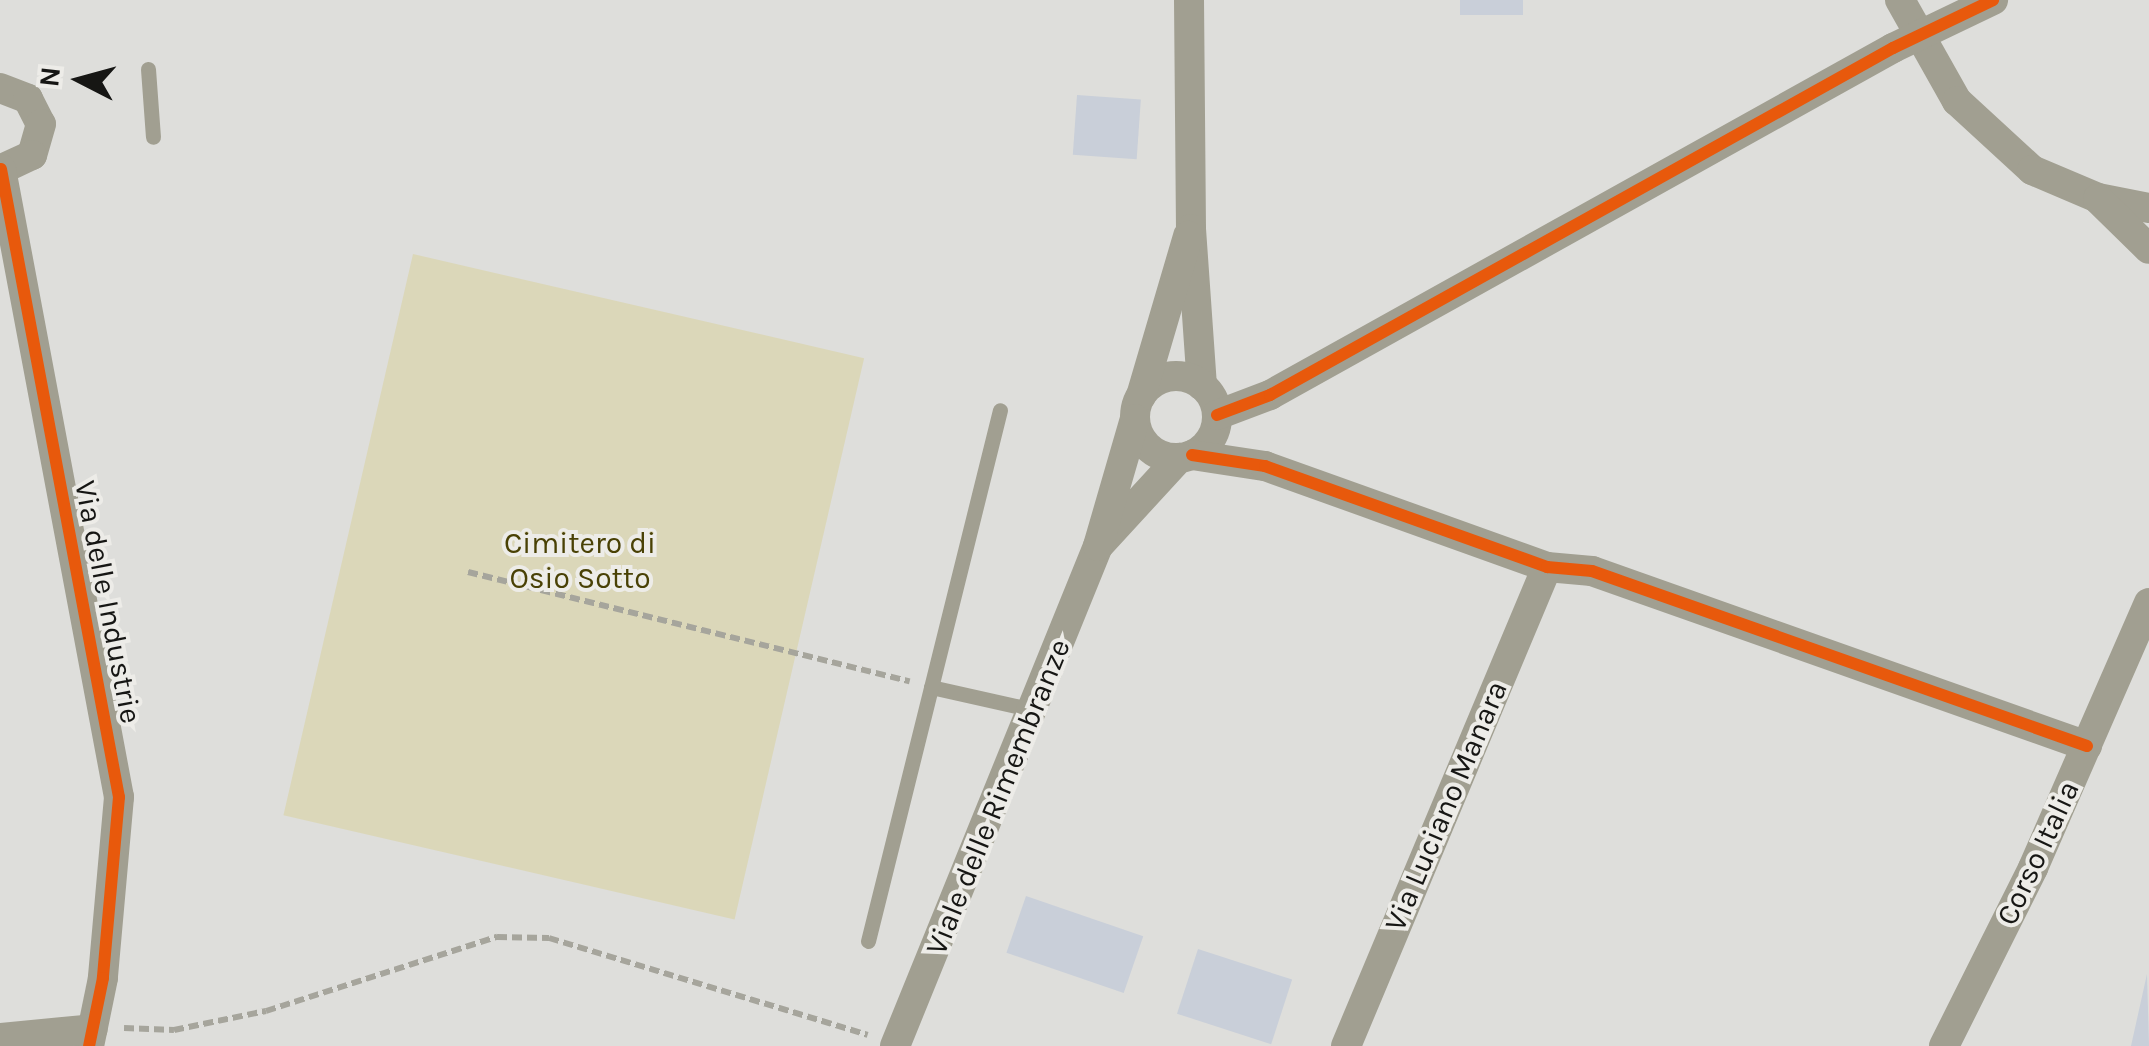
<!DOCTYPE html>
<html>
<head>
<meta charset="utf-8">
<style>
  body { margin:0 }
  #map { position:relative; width:2149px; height:1046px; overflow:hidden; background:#dededb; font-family:Karla,sans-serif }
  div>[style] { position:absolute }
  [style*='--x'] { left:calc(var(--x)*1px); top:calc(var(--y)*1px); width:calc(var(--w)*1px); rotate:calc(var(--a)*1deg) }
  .green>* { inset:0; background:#dbd7b9; transform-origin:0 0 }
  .building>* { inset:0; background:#c9cfd9; transform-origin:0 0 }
  .path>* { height:6px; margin-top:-3px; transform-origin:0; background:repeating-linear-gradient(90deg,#a6a59c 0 10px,transparent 0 15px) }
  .service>* { height:15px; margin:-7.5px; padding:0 7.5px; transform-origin:7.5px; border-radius:7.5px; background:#a19f91 }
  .minor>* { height:30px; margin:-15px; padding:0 15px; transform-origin:15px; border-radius:15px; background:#a19f91 }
  .minor>.ring { margin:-15px; padding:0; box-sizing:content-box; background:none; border:30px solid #a19f91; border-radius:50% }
  .cycleway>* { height:12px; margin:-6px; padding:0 6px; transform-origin:6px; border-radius:6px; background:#e8590c }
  span { translate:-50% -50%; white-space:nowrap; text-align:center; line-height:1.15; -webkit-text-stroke:8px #edece8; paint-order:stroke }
  .park-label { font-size:30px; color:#494105 }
  .street-label { font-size:30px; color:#161614 }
  .north { position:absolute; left:30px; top:30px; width:100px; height:100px; -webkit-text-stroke:8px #edece8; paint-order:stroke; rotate:276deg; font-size:28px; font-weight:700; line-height:40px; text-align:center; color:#161614 }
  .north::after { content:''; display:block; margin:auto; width:35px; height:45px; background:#161614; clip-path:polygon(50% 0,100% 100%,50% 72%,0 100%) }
</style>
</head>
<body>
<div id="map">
  <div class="green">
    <div style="left:413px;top:254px;width:463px;height:576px;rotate:13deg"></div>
  </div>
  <div class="building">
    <div style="left:1460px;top:0;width:63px;height:15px"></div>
    <div style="left:1077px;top:95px;width:64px;height:60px;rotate:4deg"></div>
    <div style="left:1026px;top:896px;width:124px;height:60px;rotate:19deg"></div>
    <div style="left:1198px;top:949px;width:99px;height:68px;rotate:18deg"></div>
    <div style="clip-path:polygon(2147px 974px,2149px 1046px,2131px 1046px)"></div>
  </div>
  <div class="path">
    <div style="--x:468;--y:572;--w:455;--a:13.9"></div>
    <div style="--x:124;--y:1028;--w:50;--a:2.3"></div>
    <div style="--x:174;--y:1030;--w:94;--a:-11.7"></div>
    <div style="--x:266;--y:1011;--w:243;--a:-17.8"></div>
    <div style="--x:497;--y:937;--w:52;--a:1.1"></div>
    <div style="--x:549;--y:938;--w:333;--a:16.9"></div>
  </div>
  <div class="service">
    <div style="--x:148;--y:69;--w:68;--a:85.8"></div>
    <div style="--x:931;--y:687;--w:106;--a:12.6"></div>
    <div style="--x:868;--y:941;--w:547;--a:-76.04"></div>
  </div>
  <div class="minor">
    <div style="--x:1189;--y:0;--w:229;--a:89.5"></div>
    <div style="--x:1191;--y:229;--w:157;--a:86"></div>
    <div style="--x:1900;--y:0;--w:116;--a:60.6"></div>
    <div style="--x:1957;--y:101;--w:102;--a:42.6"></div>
    <div style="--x:2032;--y:170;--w:72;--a:23"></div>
    <div style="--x:2098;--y:198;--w:52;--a:11.1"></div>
    <div style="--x:0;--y:88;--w:30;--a:21"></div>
    <div style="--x:28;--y:99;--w:28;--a:63"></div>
    <div style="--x:41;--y:124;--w:32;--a:106"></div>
    <div style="--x:32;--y:155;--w:35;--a:155"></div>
    <div style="--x:1;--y:169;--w:639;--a:79.36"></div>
    <div style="--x:119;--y:797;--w:182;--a:95.1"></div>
    <div style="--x:103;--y:978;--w:69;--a:101.6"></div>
    <div style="--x:2098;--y:199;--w:71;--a:44.4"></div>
    <div class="ring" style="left:1135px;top:376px;width:52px;height:52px"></div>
    <div style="--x:1141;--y:396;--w:167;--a:-73.6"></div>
    <div style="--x:1217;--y:415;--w:57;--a:-20.7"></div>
    <div style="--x:1270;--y:395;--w:713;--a:-29.12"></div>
    <div style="--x:1893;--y:48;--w:111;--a:-25.6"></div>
    <div style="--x:1192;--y:455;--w:74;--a:8.6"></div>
    <div style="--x:1265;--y:466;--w:300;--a:19.7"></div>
    <div style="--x:1547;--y:567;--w:45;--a:5.1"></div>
    <div style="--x:1592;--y:571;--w:525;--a:19.47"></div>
    <div style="--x:1100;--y:544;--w:117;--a:-47.4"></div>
    <div style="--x:0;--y:1038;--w:93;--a:-5.5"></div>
    <div style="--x:895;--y:1046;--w:540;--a:-67.9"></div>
    <div style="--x:1098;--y:546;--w:132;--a:-73.8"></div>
    <div style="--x:1346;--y:1046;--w:519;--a:-67.24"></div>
    <div style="--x:1944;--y:1046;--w:199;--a:-63.4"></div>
    <div style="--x:2033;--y:868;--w:289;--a:-66.4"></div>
  </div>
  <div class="cycleway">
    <div style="--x:1;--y:169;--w:639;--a:79.36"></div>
    <div style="--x:119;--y:797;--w:182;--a:95.1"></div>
    <div style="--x:103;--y:978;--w:69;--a:101.6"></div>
    <div style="--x:1217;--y:415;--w:57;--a:-20.7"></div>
    <div style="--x:1270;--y:395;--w:713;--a:-29.12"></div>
    <div style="--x:1893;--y:48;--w:111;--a:-25.6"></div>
    <div style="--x:1192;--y:455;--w:74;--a:8.6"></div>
    <div style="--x:1265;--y:466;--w:300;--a:19.7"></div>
    <div style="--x:1547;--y:567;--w:45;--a:5.1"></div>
    <div style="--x:1592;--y:571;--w:525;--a:19.47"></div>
  </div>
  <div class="park-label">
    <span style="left:580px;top:560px">Cimitero di<br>Osio Sotto</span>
  </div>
  <div class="street-label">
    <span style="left:108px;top:602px;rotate:79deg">Via delle Industrie</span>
    <span style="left:998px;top:797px;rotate:-68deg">Viale delle Rimembranze</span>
    <span style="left:1446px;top:806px;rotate:-67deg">Via Luciano Manara</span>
    <span style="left:2038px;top:853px;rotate:-65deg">Corso Italia</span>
  </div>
  <div class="north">N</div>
</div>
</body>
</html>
